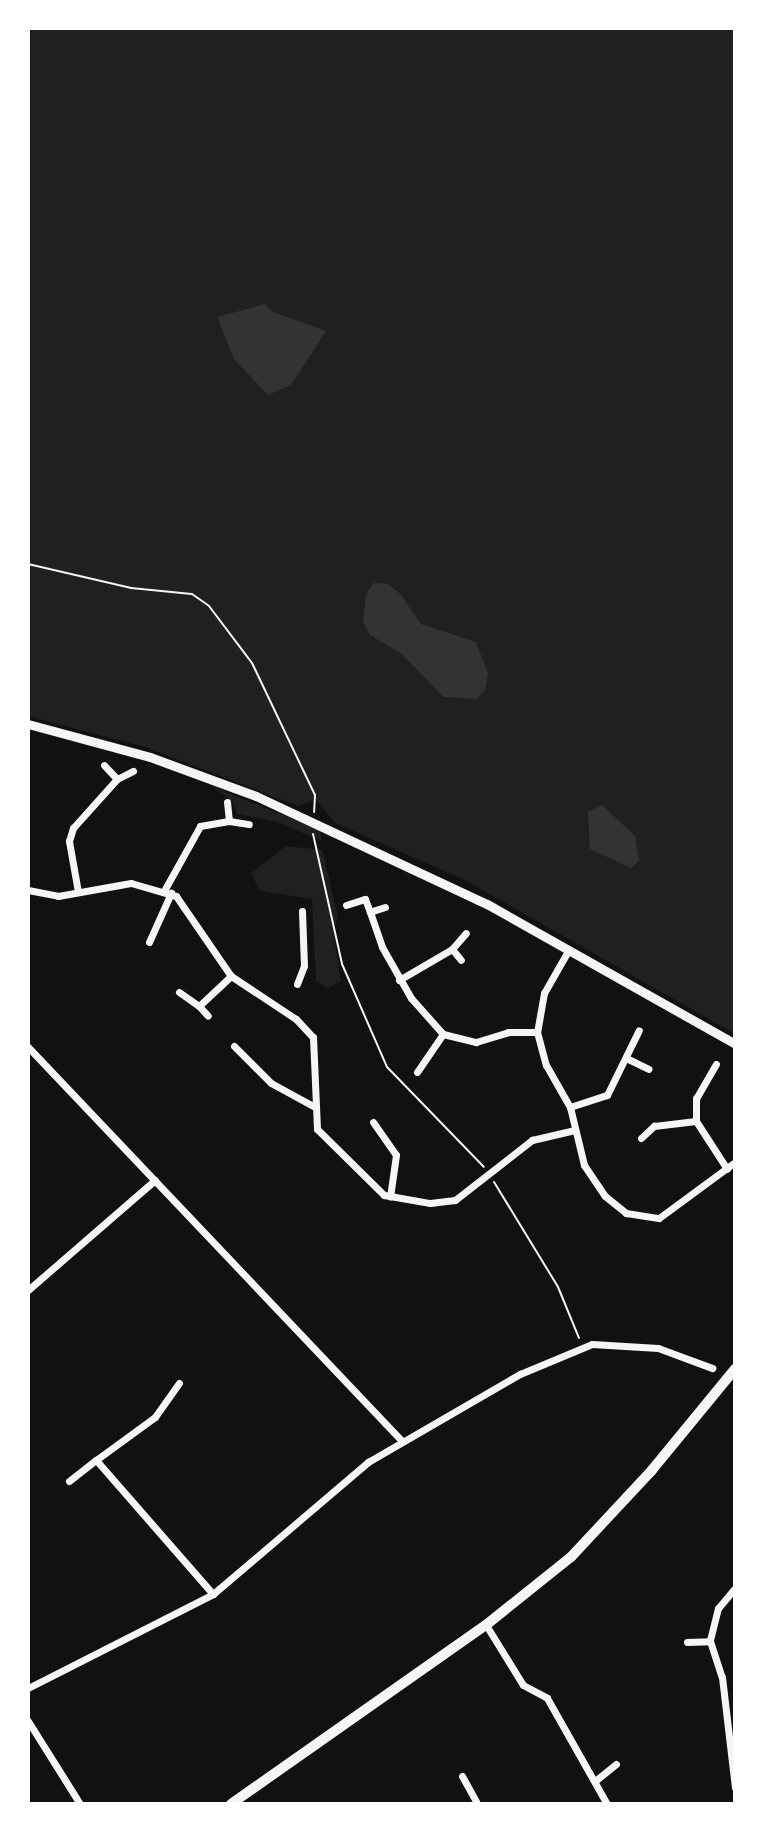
<!DOCTYPE html>
<html>
<head>
<meta charset="utf-8">
<style>
  body { margin:0 }
  #map { position:relative; width:763px; height:1832px; overflow:hidden; background:#111; font-family:Helvetica,sans-serif }
  div>[style] { position:absolute }
  [style*='--x'] { left:calc(var(--x)*1px); top:calc(var(--y)*1px); width:calc(var(--w)*1px); rotate:calc(var(--a)*1deg) }
  .green>* { inset:0; background:#202020 }
  .water>* { inset:0; background:#333 }
  .path>* { height:2px; margin:-1px; padding:0 1px; transform-origin:1px; border-radius:1px; background:#f5f5f5 }
  .minor>* { height:7px; margin:-3.5px; padding:0 3.5px; transform-origin:3.5px; border-radius:3.5px; background:#f5f5f5 }
  .tertiary>* { height:9px; margin:-4.5px; padding:0 4.5px; transform-origin:4.5px; border-radius:4.5px; background:#f5f5f5 }
  .secondary>* { height:10px; margin:-5px; padding:0 5px; transform-origin:5px; border-radius:5px; background:#f5f5f5 }
  span { translate:-50% -50%; white-space:nowrap; text-align:center; line-height:1.15; -webkit-text-stroke:6px #fff; paint-order:stroke }
  .frame { position:absolute; inset:0; border:30px solid #fff; pointer-events:none }
</style>
</head>
<body>
<div id="map">
  <div class="green">
    <div style="clip-path:polygon(28px 28px,735px 28px,735px 1034px,465px 880px,335px 823px,316px 800px,298px 806px,145px 747px,28px 716px)"></div>
    <div style="clip-path:polygon(211px 786px,320px 830px,322px 841px,277px 822px,237px 814px,233px 802px)"></div>
    <div style="clip-path:polygon(286px 846px,322px 850px,325px 861px,338px 918px,333px 930px,341px 981px,328px 989px,316px 981px,312px 899px,260px 891px,251px 873px)"></div>
  </div>
  <div class="water">
    <div style="clip-path:polygon(265px 304px,271px 311px,326px 331px,291px 385px,268px 395px,234px 359px,217px 317px)"></div>
    <div style="clip-path:polygon(374px 583px,388px 584px,401px 595px,421px 624px,476px 642px,488px 673px,485px 690px,477px 699px,444px 697px,402px 654px,370px 635px,363px 621px,366px 594px)"></div>
    <div style="clip-path:polygon(602px 805px,635px 836px,639px 861px,631px 868px,590px 849px,588px 812px)"></div>
  </div>
  <div class="path">
    <div style="--x:28;--y:564;--w:106;--a:13.1"></div>
    <div style="--x:131;--y:588;--w:61;--a:5.6"></div>
    <div style="--x:192;--y:594;--w:21;--a:35"></div>
    <div style="--x:209;--y:606;--w:71;--a:53"></div>
    <div style="--x:252;--y:663;--w:146;--a:64.5"></div>
    <div style="--x:315;--y:795;--w:17;--a:93"></div>
    <div style="--x:313;--y:834;--w:133;--a:77.4"></div>
    <div style="--x:342;--y:964;--w:112;--a:66.4"></div>
    <div style="--x:387;--y:1067;--w:139;--a:45.9"></div>
    <div style="--x:494;--y:1182;--w:123;--a:58.6"></div>
    <div style="--x:558;--y:1287;--w:55;--a:67.6"></div>
  </div>
  <div class="minor">
    <div style="--x:117;--y:779;--w:18;--a:-27"></div>
    <div style="--x:229;--y:821;--w:20;--a:9"></div>
    <div style="--x:165;--y:889;--w:72;--a:-60.9"></div>
    <div style="--x:200;--y:826;--w:29;--a:-10"></div>
    <div style="--x:229;--y:821;--w:19;--a:-96"></div>
    <div style="--x:28;--y:890;--w:31;--a:11"></div>
    <div style="--x:58;--y:896;--w:74;--a:-10.1"></div>
    <div style="--x:131;--y:883;--w:47;--a:16.1"></div>
    <div style="--x:176;--y:896;--w:97;--a:55.5"></div>
    <div style="--x:231;--y:976;--w:78;--a:33.5"></div>
    <div style="--x:296;--y:1019;--w:25;--a:47"></div>
    <div style="--x:313;--y:1037;--w:92;--a:87.5"></div>
    <div style="--x:317;--y:1129;--w:94;--a:44.6"></div>
    <div style="--x:384;--y:1195;--w:47;--a:9.9"></div>
    <div style="--x:430;--y:1203;--w:25;--a:-7"></div>
    <div style="--x:455;--y:1200;--w:98;--a:-37.9"></div>
    <div style="--x:532;--y:1140;--w:44;--a:-13.1"></div>
    <div style="--x:78;--y:892;--w:52;--a:-100"></div>
    <div style="--x:69;--y:841;--w:14;--a:-73"></div>
    <div style="--x:73;--y:828;--w:66;--a:-48.1"></div>
    <div style="--x:117;--y:779;--w:19;--a:-133"></div>
    <div style="--x:346;--y:905;--w:20;--a:-18"></div>
    <div style="--x:365;--y:899;--w:14;--a:69"></div>
    <div style="--x:385;--y:907;--w:16;--a:162"></div>
    <div style="--x:370;--y:912;--w:37;--a:71"></div>
    <div style="--x:382;--y:947;--w:59;--a:60.4"></div>
    <div style="--x:411;--y:998;--w:48;--a:48.4"></div>
    <div style="--x:443;--y:1034;--w:34;--a:14"></div>
    <div style="--x:476;--y:1042;--w:34;--a:-17"></div>
    <div style="--x:508;--y:1032;--w:29;--a:0"></div>
    <div style="--x:149;--y:942;--w:54;--a:-65.8"></div>
    <div style="--x:452;--y:949;--w:21;--a:-49"></div>
    <div style="--x:568;--y:951;--w:48;--a:119.7"></div>
    <div style="--x:544;--y:993;--w:40;--a:100"></div>
    <div style="--x:537;--y:1032;--w:34;--a:75"></div>
    <div style="--x:546;--y:1065;--w:48;--a:60.3"></div>
    <div style="--x:570;--y:1107;--w:60;--a:76.4"></div>
    <div style="--x:584;--y:1165;--w:37;--a:56"></div>
    <div style="--x:605;--y:1196;--w:27;--a:39"></div>
    <div style="--x:626;--y:1213;--w:33;--a:9"></div>
    <div style="--x:659;--y:1218;--w:94;--a:-36.4"></div>
    <div style="--x:399;--y:980;--w:61;--a:-30.3"></div>
    <div style="--x:452;--y:949;--w:14;--a:51"></div>
    <div style="--x:297;--y:984;--w:19;--a:-69"></div>
    <div style="--x:304;--y:966;--w:55;--a:-92.1"></div>
    <div style="--x:179;--y:992;--w:24;--a:35"></div>
    <div style="--x:199;--y:1006;--w:44;--a:-43.2"></div>
    <div style="--x:199;--y:1006;--w:13;--a:48"></div>
    <div style="--x:234;--y:1046;--w:52;--a:45"></div>
    <div style="--x:271;--y:1083;--w:48;--a:28.7"></div>
    <div style="--x:28;--y:1047;--w:543;--a:46.49"></div>
    <div style="--x:626;--y:1058;--w:25;--a:26"></div>
    <div style="--x:716;--y:1064;--w:39;--a:120"></div>
    <div style="--x:696;--y:1098;--w:23;--a:90"></div>
    <div style="--x:696;--y:1121;--w:57;--a:57.1"></div>
    <div style="--x:417;--y:1072;--w:46;--a:-55.6"></div>
    <div style="--x:570;--y:1107;--w:39;--a:-18"></div>
    <div style="--x:607;--y:1095;--w:72;--a:-63.8"></div>
    <div style="--x:373;--y:1122;--w:40;--a:55.1"></div>
    <div style="--x:396;--y:1155;--w:42;--a:98.1"></div>
    <div style="--x:641;--y:1138;--w:18;--a:-43"></div>
    <div style="--x:654;--y:1126;--w:42;--a:-6.8"></div>
    <div style="--x:28;--y:1290;--w:168;--a:-40.9"></div>
    <div style="--x:179;--y:1383;--w:42;--a:125.2"></div>
    <div style="--x:155;--y:1417;--w:73;--a:143.9"></div>
    <div style="--x:96;--y:1460;--w:178;--a:48.9"></div>
    <div style="--x:69;--y:1481;--w:34;--a:-38"></div>
    <div style="--x:735;--y:1588;--w:26;--a:130"></div>
    <div style="--x:718;--y:1608;--w:34;--a:104"></div>
    <div style="--x:710;--y:1641;--w:38;--a:72"></div>
    <div style="--x:722;--y:1677;--w:111;--a:83.3"></div>
    <div style="--x:486;--y:1625;--w:70;--a:58.3"></div>
    <div style="--x:523;--y:1685;--w:27;--a:28"></div>
    <div style="--x:547;--y:1698;--w:122;--a:60.5"></div>
    <div style="--x:687;--y:1642;--w:23;--a:-2"></div>
    <div style="--x:28;--y:1688;--w:208;--a:-26.9"></div>
    <div style="--x:213;--y:1594;--w:204;--a:-40.4"></div>
    <div style="--x:368;--y:1462;--w:176;--a:-30.1"></div>
    <div style="--x:520;--y:1374;--w:78;--a:-22.6"></div>
    <div style="--x:592;--y:1344;--w:66;--a:3.5"></div>
    <div style="--x:658;--y:1348;--w:58;--a:20.3"></div>
    <div style="--x:28;--y:1721;--w:98;--a:57.9"></div>
    <div style="--x:462;--y:1776;--w:29;--a:61"></div>
    <div style="--x:595;--y:1781;--w:27;--a:-39"></div>
  </div>
  <div class="tertiary">
    <div style="--x:28;--y:724;--w:126;--a:15.1"></div>
    <div style="--x:150;--y:757;--w:113;--a:20.2"></div>
    <div style="--x:256;--y:796;--w:255;--a:25.1"></div>
    <div style="--x:487;--y:904;--w:285;--a:29.4"></div>
  </div>
  <div class="secondary">
    <div style="--x:231;--y:1804;--w:312;--a:-35.1"></div>
    <div style="--x:486;--y:1625;--w:109;--a:-38.7"></div>
    <div style="--x:571;--y:1557;--w:119;--a:-47"></div>
    <div style="--x:652;--y:1470;--w:131;--a:-50.6"></div>
  </div>
  <div class="frame"></div>
</div>
</body>
</html>
